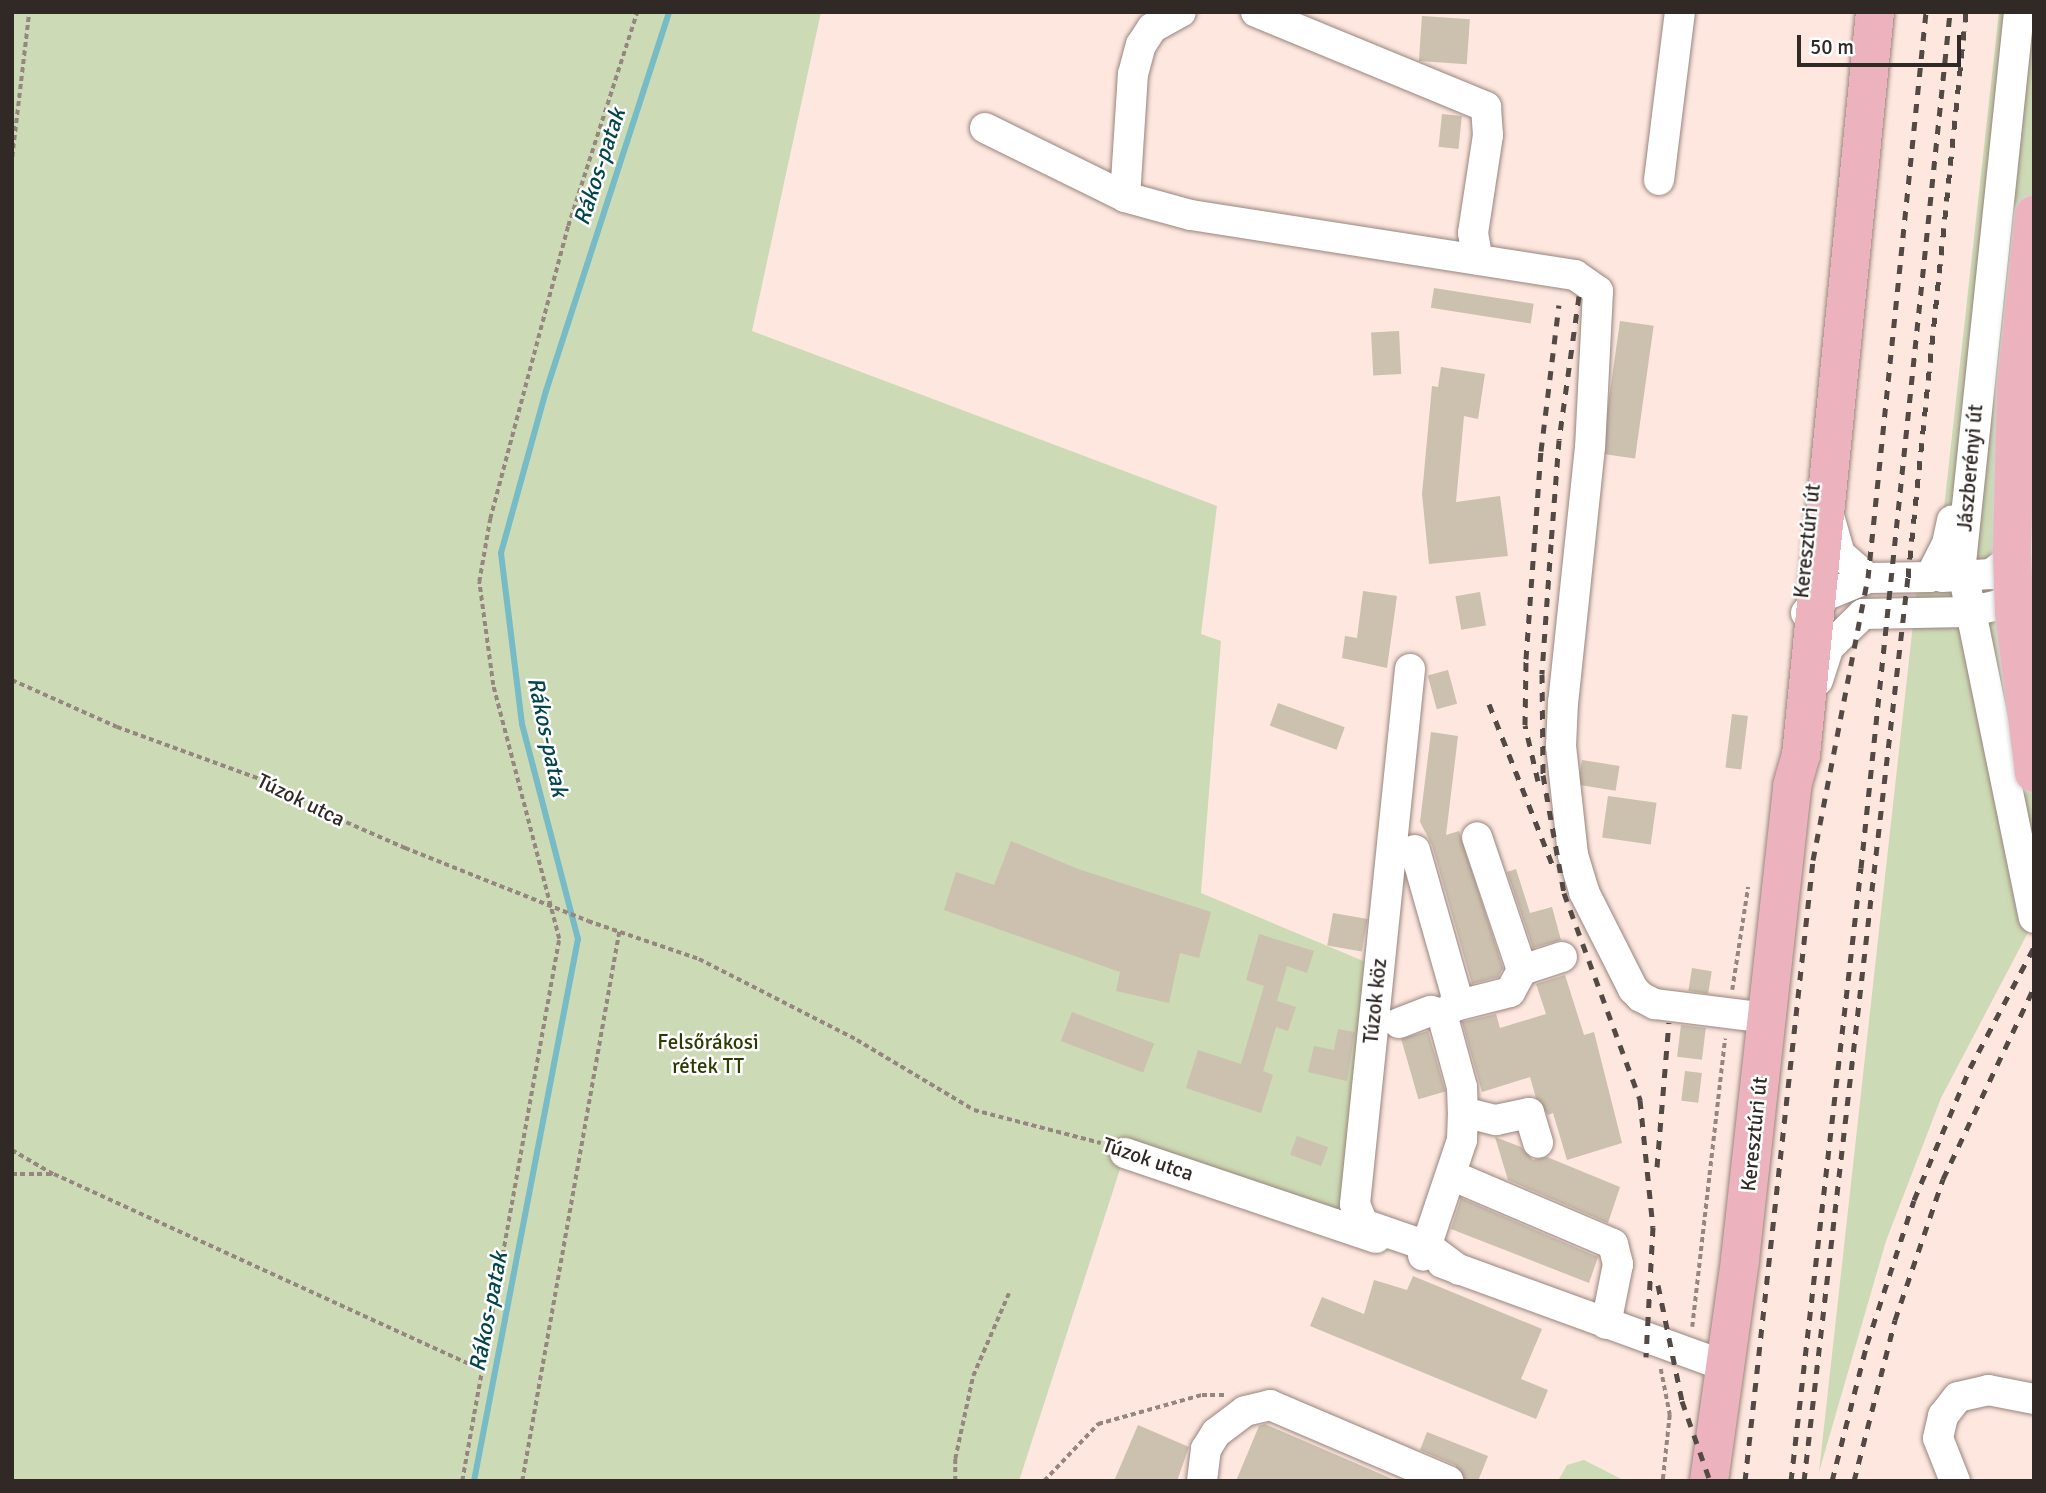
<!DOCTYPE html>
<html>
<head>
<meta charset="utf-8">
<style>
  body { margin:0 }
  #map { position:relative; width:2046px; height:1493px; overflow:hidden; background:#fde7df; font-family:Signika,sans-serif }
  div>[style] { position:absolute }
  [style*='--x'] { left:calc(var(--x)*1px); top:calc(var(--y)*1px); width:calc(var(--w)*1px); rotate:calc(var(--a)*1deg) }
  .green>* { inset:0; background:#ccdab5 }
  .stream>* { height:6px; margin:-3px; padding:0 3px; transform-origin:3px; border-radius:3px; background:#76bbc6 }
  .building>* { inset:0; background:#ccc0af; transform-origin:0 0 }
  .path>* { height:3.5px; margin-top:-1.75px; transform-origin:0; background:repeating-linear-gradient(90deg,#958680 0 5px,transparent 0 8.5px) }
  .roads { filter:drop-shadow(0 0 2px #99857d) drop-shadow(0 0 2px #99857d) }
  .minor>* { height:30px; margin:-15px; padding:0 15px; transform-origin:15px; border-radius:15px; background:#fff }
  .major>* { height:38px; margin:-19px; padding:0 19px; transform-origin:19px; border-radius:19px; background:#ecb3be }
  .rail>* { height:5px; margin-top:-2.5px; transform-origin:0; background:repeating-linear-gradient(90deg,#534945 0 9px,transparent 0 18px) }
  .bridges { filter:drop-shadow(0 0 2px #d2d0cf) drop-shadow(0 0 2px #d2d0cf) }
  .major-bridge>* { height:38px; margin:-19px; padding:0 19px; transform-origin:19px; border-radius:19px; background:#ecb3be }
  span { translate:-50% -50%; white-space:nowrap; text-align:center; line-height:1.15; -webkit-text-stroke:5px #fff; paint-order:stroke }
  .street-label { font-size:21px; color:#312926 }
  .park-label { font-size:21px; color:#2c3c01 }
  .water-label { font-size:23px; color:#03454e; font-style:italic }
  .frame { position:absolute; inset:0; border:14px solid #312926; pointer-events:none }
  .scale { position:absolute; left:1797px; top:35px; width:164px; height:32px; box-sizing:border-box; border:4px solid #312926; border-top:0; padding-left:9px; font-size:21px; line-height:24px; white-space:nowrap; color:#312926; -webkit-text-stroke:5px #fff; paint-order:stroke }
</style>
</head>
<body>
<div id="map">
  <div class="green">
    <div style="clip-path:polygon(12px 12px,821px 12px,752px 331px,1217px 506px,1201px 634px,1221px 641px,1201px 893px,1373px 965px,1343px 1220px,1122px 1163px,1019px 1481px,12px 1481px)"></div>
    <div style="clip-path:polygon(1999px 12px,2034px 12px,2034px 921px,1941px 1098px,1886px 1241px,1819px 1472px,1920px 561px,1943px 517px)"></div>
    <div style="clip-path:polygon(1584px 1460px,1625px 1481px,1558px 1481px,1567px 1465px)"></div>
  </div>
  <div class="stream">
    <div style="--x:474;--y:1481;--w:552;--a:-79.14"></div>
    <div style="--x:578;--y:939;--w:222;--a:-104.6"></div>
    <div style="--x:522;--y:724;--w:172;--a:-97"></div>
    <div style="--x:501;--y:553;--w:168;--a:-74.5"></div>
    <div style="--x:546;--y:391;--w:398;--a:-72"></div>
  </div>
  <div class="building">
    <div style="left:1422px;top:16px;width:48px;height:45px;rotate:4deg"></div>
    <div style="left:1442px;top:114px;width:20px;height:33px;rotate:6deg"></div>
    <div style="left:1434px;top:288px;width:101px;height:20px;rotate:9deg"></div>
    <div style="left:1620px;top:321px;width:34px;height:134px;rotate:8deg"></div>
    <div style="left:1399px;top:331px;width:43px;height:28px;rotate:87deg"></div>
    <div style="clip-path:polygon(1441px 367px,1485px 374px,1478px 419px,1464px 416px,1456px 502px,1500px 496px,1508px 556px,1429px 564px,1422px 494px,1432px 386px,1438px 387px)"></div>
    <div style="clip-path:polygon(1363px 591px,1397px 596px,1387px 668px,1342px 658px,1345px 636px,1357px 638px)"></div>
    <div style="left:1480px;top:592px;width:34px;height:25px;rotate:80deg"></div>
    <div style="left:1448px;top:670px;width:35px;height:21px;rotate:75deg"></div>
    <div style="left:1278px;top:703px;width:71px;height:24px;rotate:20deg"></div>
    <div style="left:1732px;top:714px;width:16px;height:54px;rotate:7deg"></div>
    <div style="clip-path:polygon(1431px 732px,1458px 736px,1446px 835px,1459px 831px,1503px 968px,1498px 977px,1472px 984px,1432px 845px,1420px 822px)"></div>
    <div style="left:1582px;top:760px;width:38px;height:25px;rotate:9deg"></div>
    <div style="left:1608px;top:796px;width:49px;height:42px;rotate:8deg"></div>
    <div style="clip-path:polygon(1011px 841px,1078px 869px,1211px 912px,1199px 958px,1180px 953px,1169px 1003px,1116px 991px,1120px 972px,944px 910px,956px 872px,994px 885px)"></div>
    <div style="clip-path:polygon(1516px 869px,1530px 913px,1552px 907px,1561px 940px,1533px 948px,1507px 872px)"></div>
    <div style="left:1333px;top:913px;width:35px;height:33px;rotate:10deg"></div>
    <div style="clip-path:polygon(1259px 934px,1314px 951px,1307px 973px,1287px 966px,1277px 1001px,1296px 1007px,1288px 1031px,1276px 1027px,1263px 1071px,1273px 1075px,1261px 1113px,1186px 1088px,1198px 1050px,1241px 1064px,1264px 986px,1246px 980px)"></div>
    <div style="left:1692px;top:968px;width:20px;height:23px;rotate:9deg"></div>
    <div style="clip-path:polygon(1565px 975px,1584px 1035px,1594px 1032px,1622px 1143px,1567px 1160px,1553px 1113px,1548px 1115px,1536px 1098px,1530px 1077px,1482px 1092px,1462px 1022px,1496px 1014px,1500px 1028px,1546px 1014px,1536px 984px)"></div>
    <div style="left:1072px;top:1012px;width:88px;height:31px;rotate:21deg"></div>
    <div style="left:1681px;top:1025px;width:25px;height:32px;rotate:7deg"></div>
    <div style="clip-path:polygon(1338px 1029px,1355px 1032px,1347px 1081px,1308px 1072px,1314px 1046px,1334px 1050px)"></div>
    <div style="left:1428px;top:1031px;width:63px;height:28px;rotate:74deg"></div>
    <div style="left:1685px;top:1071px;width:17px;height:30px;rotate:7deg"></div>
    <div style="left:1297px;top:1136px;width:33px;height:20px;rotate:20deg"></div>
    <div style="clip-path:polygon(1495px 1137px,1521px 1147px,1533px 1160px,1547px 1157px,1620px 1187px,1608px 1223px,1508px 1180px)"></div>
    <div style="clip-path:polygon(1461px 1198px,1598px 1257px,1589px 1283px,1451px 1229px)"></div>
    <div style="clip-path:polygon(1413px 1276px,1542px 1329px,1521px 1379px,1548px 1390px,1536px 1419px,1310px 1326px,1322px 1297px,1364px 1314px,1374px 1280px,1407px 1290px)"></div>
    <div style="clip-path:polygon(1265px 1424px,1397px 1481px,1236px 1481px,1259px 1426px)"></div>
    <div style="clip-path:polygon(1138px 1425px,1189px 1447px,1177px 1481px,1114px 1481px)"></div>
    <div style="clip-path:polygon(1427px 1432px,1488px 1456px,1478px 1481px,1465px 1481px,1455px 1465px,1420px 1450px)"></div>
  </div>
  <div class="path">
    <div style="--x:12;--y:157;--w:146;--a:-83.3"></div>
    <div style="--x:12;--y:680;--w:115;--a:24.1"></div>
    <div style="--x:117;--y:727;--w:181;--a:20"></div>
    <div style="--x:287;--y:789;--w:43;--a:32.6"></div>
    <div style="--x:323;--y:812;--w:90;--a:23.7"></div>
    <div style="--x:405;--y:848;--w:197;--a:21.7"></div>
    <div style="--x:588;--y:921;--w:117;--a:18.9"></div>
    <div style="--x:699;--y:959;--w:178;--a:27.1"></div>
    <div style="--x:857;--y:1040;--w:136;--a:30.9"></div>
    <div style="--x:974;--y:1110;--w:131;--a:14.6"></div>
    <div style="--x:1732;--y:990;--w:104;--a:-81.2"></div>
    <div style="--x:12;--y:1150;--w:48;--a:30.3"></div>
    <div style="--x:12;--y:1174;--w:42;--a:0"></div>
    <div style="--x:54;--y:1174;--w:471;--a:24.6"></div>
    <div style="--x:1692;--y:1327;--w:290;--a:-83.5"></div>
    <div style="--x:1661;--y:1369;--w:47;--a:78.9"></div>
    <div style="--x:1670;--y:1415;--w:66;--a:96.1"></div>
    <div style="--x:462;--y:1481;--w:551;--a:-79.85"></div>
    <div style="--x:559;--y:939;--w:262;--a:-104.6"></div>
    <div style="--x:493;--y:685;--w:104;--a:-97.7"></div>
    <div style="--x:479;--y:582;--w:64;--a:-80.1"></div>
    <div style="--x:490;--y:519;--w:303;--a:-75.1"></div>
    <div style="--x:568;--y:226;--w:225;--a:-72.1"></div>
    <div style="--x:522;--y:1481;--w:558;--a:-79.98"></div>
    <div style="--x:955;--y:1481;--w:22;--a:-90"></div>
    <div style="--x:955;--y:1459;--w:85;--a:-77.8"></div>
    <div style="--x:973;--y:1376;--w:90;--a:-66.6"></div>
    <div style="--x:1044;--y:1481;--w:79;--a:-46.5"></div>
    <div style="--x:1098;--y:1424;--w:108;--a:-15.6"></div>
    <div style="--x:1202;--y:1395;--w:22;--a:0"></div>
  </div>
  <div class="roads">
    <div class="minor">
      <div style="--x:1256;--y:12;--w:249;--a:22.4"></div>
      <div style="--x:1486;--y:107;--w:28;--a:86"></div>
      <div style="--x:1488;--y:135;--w:99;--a:98.7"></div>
      <div style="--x:1473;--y:233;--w:27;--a:80"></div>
      <div style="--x:2019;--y:12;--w:554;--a:96.01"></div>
      <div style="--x:1961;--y:563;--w:362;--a:78.4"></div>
      <div style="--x:985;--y:128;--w:156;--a:26.2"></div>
      <div style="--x:1125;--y:197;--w:68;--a:15.3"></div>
      <div style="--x:1191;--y:215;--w:389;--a:8.9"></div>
      <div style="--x:1575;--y:275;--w:28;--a:35"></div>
      <div style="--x:1598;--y:291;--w:156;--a:92.9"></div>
      <div style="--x:1590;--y:447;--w:256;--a:96"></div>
      <div style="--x:1563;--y:702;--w:44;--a:92.6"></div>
      <div style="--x:1561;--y:746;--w:110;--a:83.7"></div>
      <div style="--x:1573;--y:855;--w:39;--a:73"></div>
      <div style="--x:1584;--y:892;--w:109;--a:63.2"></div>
      <div style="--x:1633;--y:989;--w:11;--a:45"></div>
      <div style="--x:1641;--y:997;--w:16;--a:27"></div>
      <div style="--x:1655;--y:1004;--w:113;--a:7.1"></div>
      <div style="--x:1659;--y:180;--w:169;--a:-82.9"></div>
      <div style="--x:1125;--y:197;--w:123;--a:-86.3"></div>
      <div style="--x:1133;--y:74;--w:30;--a:-75"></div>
      <div style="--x:1141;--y:45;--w:20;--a:-57"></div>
      <div style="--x:1152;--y:28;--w:33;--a:-29"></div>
      <div style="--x:1829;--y:516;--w:40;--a:74"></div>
      <div style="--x:1840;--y:554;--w:37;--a:41"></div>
      <div style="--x:1942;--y:577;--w:49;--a:-3.5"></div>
      <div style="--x:1991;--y:574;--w:30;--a:-37"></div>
      <div style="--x:2015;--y:556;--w:10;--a:-61"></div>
      <div style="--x:1806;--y:613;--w:18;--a:-52"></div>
      <div style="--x:1817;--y:599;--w:55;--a:-22.4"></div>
      <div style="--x:1868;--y:578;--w:62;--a:-0.9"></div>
      <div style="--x:1930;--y:577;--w:37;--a:-63"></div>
      <div style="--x:1947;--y:544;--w:24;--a:-78"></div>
      <div style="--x:1410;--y:669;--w:538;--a:95.87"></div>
      <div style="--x:1355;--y:1204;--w:22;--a:68"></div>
      <div style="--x:1363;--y:1224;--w:68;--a:19"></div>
      <div style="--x:1427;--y:1246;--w:40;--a:37"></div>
      <div style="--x:1818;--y:680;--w:35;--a:-72"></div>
      <div style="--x:1829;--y:647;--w:47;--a:-44.1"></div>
      <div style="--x:1863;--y:614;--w:105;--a:-1.1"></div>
      <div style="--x:1968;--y:612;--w:35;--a:-13"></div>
      <div style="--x:2002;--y:604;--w:30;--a:-53"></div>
      <div style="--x:2020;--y:580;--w:54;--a:-74.9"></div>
      <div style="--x:1415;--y:850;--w:150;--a:74.1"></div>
      <div style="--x:1456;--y:994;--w:12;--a:95"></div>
      <div style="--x:1455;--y:1006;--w:15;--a:148"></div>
      <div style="--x:1442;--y:1014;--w:76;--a:74.7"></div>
      <div style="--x:1462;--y:1087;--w:25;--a:88"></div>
      <div style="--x:1463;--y:1112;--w:28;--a:92"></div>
      <div style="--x:1462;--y:1140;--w:122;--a:108.6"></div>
      <div style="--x:1522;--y:970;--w:42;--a:-18"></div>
      <div style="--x:1455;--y:1006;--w:57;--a:-14.3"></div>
      <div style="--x:1510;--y:992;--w:25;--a:-61"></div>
      <div style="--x:1522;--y:970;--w:140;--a:-108.7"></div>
      <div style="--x:1399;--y:1023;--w:34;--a:-21"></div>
      <div style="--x:1431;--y:1011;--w:11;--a:15"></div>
      <div style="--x:1463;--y:1112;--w:34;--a:14"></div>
      <div style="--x:1496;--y:1120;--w:34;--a:-12"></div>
      <div style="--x:1529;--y:1113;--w:31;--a:73"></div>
      <div style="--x:1125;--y:1153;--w:265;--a:18.7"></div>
      <div style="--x:1451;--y:1175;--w:176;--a:23.1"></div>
      <div style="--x:1613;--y:1244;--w:21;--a:76"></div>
      <div style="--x:1618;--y:1264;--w:61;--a:101.3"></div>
      <div style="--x:1442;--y:1263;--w:301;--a:20"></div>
      <div style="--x:1202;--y:1481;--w:32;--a:-83"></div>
      <div style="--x:1206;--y:1449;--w:19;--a:-58"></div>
      <div style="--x:1216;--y:1433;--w:36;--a:-37"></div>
      <div style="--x:1245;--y:1411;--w:26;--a:-13"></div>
      <div style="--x:1270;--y:1405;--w:194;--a:23.1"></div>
      <div style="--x:1955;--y:1481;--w:46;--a:-111.6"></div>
      <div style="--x:1938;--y:1438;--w:23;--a:-77"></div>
      <div style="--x:1943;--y:1416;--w:24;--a:-52"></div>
      <div style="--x:1958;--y:1397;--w:31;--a:-13"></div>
      <div style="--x:1988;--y:1390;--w:47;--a:11.1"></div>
    </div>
    <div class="major">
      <div style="--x:1709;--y:1481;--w:223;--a:-82"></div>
      <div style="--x:1740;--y:1260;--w:477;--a:-83.7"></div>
      <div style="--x:1792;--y:786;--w:32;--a:-74"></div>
      <div style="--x:1801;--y:755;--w:747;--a:-84.31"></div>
    </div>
  </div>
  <div class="rail">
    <div style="--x:1579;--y:296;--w:145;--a:97.9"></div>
    <div style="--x:1559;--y:440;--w:104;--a:94.4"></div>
    <div style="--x:1551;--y:544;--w:130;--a:94"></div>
    <div style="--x:1542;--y:674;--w:101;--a:89.4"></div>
    <div style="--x:1543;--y:775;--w:120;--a:79.9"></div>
    <div style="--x:1564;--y:893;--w:221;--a:69.8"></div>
    <div style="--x:1640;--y:1100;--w:128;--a:84.2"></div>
    <div style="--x:1653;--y:1227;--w:130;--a:93.1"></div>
    <div style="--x:1489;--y:704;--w:172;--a:68.5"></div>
    <div style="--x:1538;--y:781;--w:57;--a:-103.1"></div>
    <div style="--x:1525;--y:725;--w:66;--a:-89.1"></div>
    <div style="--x:1526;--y:659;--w:209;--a:-85.9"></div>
    <div style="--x:1541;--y:451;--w:147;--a:-83"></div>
    <div style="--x:1657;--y:1167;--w:145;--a:-85.3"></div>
    <div style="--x:1658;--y:1285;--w:118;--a:78.3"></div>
    <div style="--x:1682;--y:1401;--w:85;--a:70.7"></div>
    <div style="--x:1745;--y:1481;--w:625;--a:-83.75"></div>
    <div style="--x:1813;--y:860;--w:287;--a:-79"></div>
    <div style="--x:1868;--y:578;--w:569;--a:-84.15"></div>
    <div style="--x:1791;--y:1481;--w:617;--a:-83.49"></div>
    <div style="--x:1861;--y:868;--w:861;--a:-84.06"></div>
    <div style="--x:1804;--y:1481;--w:910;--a:-83.44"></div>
    <div style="--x:1908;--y:577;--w:568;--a:-84.14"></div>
    <div style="--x:1832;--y:1481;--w:141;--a:-75.7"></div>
    <div style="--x:1867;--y:1344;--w:151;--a:-71.9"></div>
    <div style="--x:1914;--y:1200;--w:143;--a:-67"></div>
    <div style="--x:1970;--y:1068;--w:137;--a:-62.1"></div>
    <div style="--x:1854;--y:1481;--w:166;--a:-75.7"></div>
    <div style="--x:1895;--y:1320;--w:149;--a:-71.2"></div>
    <div style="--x:1943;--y:1179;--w:212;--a:-64.6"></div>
  </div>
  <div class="bridges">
    <div class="major-bridge">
      <div style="--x:2034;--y:215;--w:173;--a:96"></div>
      <div style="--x:2016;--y:387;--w:162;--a:91.4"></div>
      <div style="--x:2012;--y:549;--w:63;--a:88.2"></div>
      <div style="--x:2014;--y:612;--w:162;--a:82.9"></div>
    </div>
  </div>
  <div class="street-label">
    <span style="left:1970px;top:468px;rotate:-85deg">Jászberényi út</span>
    <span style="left:1807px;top:541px;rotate:-84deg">Keresztúri út</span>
    <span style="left:301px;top:800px;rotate:26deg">Túzok utca</span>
    <span style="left:1375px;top:1001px;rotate:-84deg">Túzok köz</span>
    <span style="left:1754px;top:1134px;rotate:-84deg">Keresztúri út</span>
    <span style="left:1148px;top:1159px;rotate:19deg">Túzok utca</span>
  </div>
  <div class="park-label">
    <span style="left:708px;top:1054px">Felsőrákosi<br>rétek TT</span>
  </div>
  <div class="water-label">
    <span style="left:600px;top:167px;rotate:-72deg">Rákos-patak</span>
    <span style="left:547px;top:737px;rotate:78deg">Rákos-patak</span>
    <span style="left:489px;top:1312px;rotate:-79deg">Rákos-patak</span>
  </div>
  <div class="frame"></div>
  <div class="scale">50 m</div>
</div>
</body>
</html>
